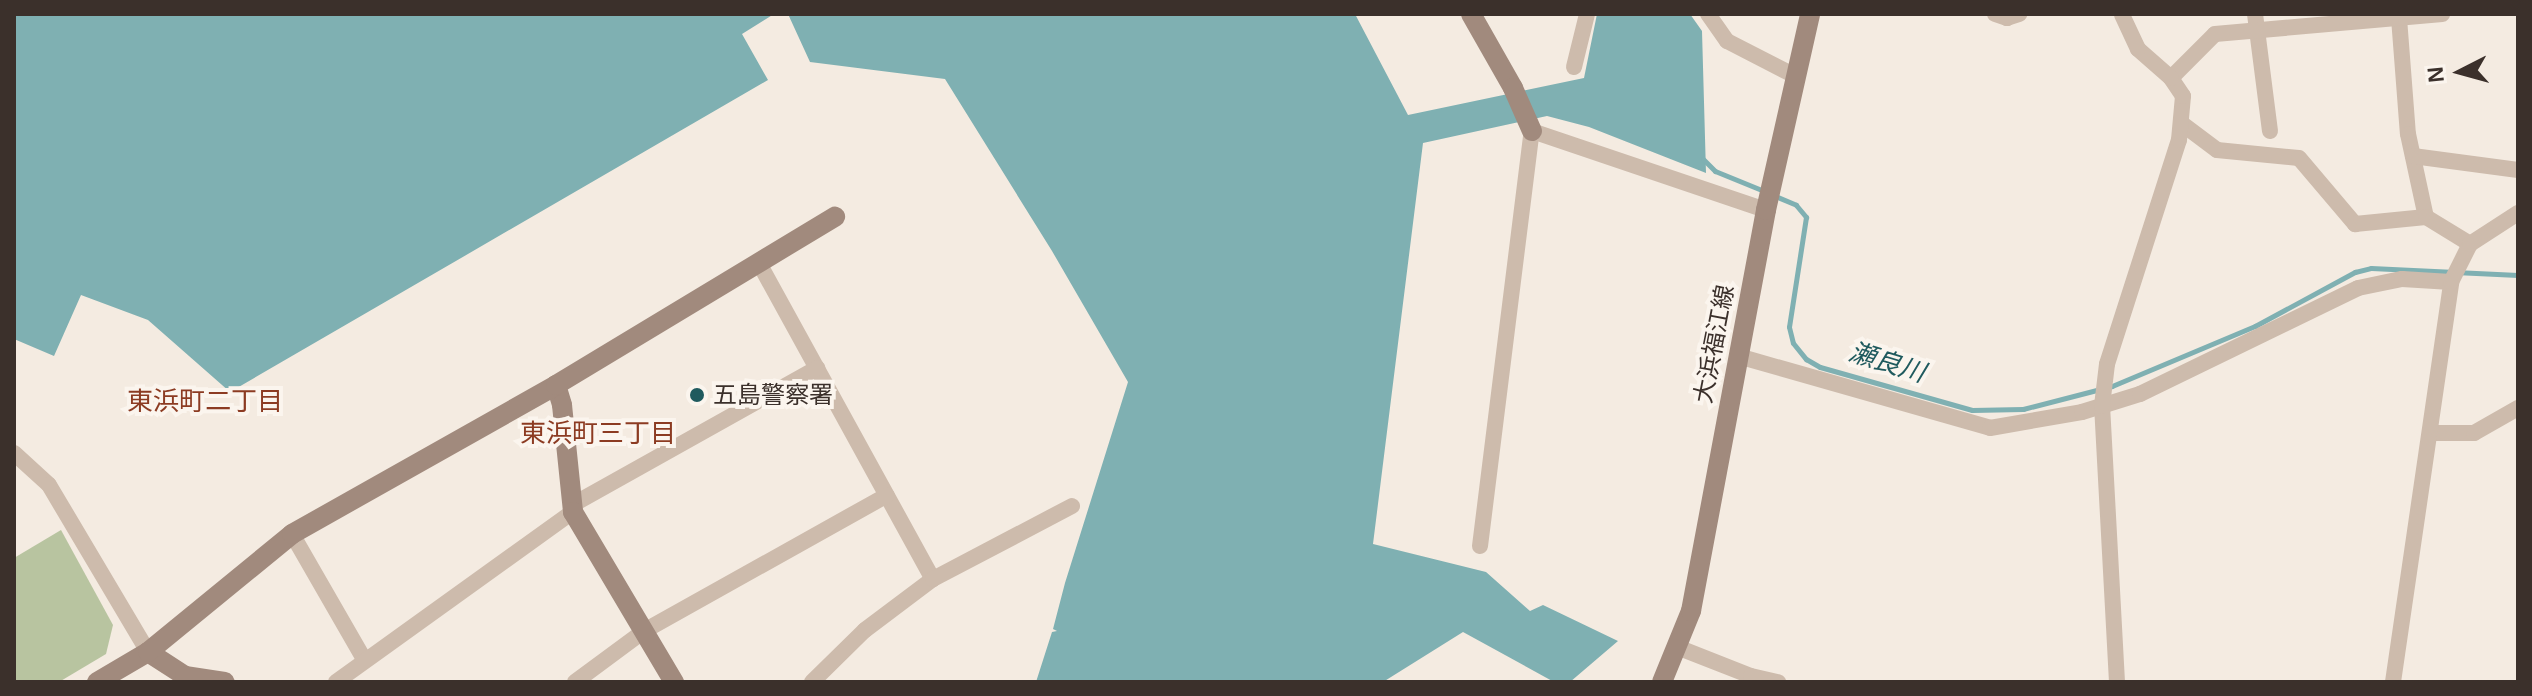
<!DOCTYPE html>
<html>
<head>
<meta charset="utf-8">
<style>
  body { margin:0 }
  #map { position:relative; width:2532px; height:696px; overflow:hidden; background:#f4ebe1; font-family:Helvetica,"Noto Sans JP",sans-serif }
  div>[style] { position:absolute }
  [style*='--x'] { left:calc(var(--x)*1px); top:calc(var(--y)*1px); width:calc(var(--w)*1px); rotate:calc(var(--a)*1deg) }
  .green>* { inset:0; background:#b8c4a0 }
  .water>* { inset:0; background:#7fb0b2 }
  .stream>* { height:5px; margin:-2.5px; padding:0 2.5px; transform-origin:2.5px; border-radius:2.5px; background:#7fb0b2 }
  .street>* { height:16px; margin:-8px; padding:0 8px; transform-origin:8px; border-radius:8px; background:#cdbbac }
  .secondary>* { height:20px; margin:-10px; padding:0 10px; transform-origin:10px; border-radius:10px; background:#a18a7d }
  .dots>* { width:22px; height:22px; translate:-50% -50%; box-sizing:border-box; border:4px solid #fbf5ee; border-radius:50% }
  span { translate:-50% -50%; white-space:nowrap; text-align:center; line-height:1.15; -webkit-text-stroke:8px #fbf5ee; paint-order:stroke }
  .street-label { font-size:24px; color:#3b302b }
  .poi-label { font-size:24px; color:#3b302b }
  .left { translate:0 -50%; text-align:left }
  .water-label { font-size:26px; color:#1f5a5e; font-style:italic }
  .neighbourhood-label { font-size:26px; color:#8c3b22 }
  .frame { position:absolute; inset:0; border:16px solid #3b302b; pointer-events:none }
  .north { position:absolute; left:2420px; top:32px; width:80px; height:80px; -webkit-text-stroke:6px #fbf5ee; paint-order:stroke; rotate:264deg; font-size:22px; font-weight:700; line-height:32px; text-align:center; color:#3b302b }
  .north::after { content:''; display:block; margin:auto; width:28px; height:36px; background:#3b302b; clip-path:polygon(50% 0,100% 100%,50% 72%,0 100%) }
</style>
</head>
<body>
<div id="map">
  <div class="green">
    <div style="clip-path:polygon(61px 530px,113px 625px,106px 654px,59px 682px,14px 682px,14px 558px)"></div>
  </div>
  <div class="water">
    <div style="clip-path:polygon(14px 14px,774px 14px,742px 34px,768px 80px,230px 392px,148px 320px,81px 295px,54px 356px,14px 339px)"></div>
    <div style="clip-path:polygon(788px 14px,1355px 14px,1408px 115px,1584px 78px,1597px 14px,1690px 14px,1702px 31px,1706px 173px,1589px 127px,1547px 116px,1423px 143px,1373px 544px,1486px 572px,1530px 611px,1543px 605px,1618px 641px,1570px 682px,1554px 682px,1463px 632px,1383px 682px,1036px 682px,1052px 632px,1057px 631px,1053px 629px,1065px 583px,1128px 382px,1052px 251px,945px 79px,810px 62px)"></div>
  </div>
  <div class="stream">
    <div style="--x:1703;--y:159;--w:17;--a:45"></div>
    <div style="--x:1715;--y:171;--w:53;--a:22.2"></div>
    <div style="--x:1773;--y:195;--w:25;--a:23"></div>
    <div style="--x:1796;--y:205;--w:16;--a:50"></div>
    <div style="--x:1806;--y:217;--w:111;--a:98.8"></div>
    <div style="--x:1789;--y:327;--w:16;--a:76"></div>
    <div style="--x:1793;--y:343;--w:21;--a:51"></div>
    <div style="--x:1806;--y:359;--w:16;--a:30"></div>
    <div style="--x:1820;--y:367;--w:158;--a:15.8"></div>
    <div style="--x:1972;--y:410;--w:51;--a:-1.1"></div>
    <div style="--x:2023;--y:409;--w:92;--a:-14.5"></div>
    <div style="--x:2112;--y:386;--w:155;--a:-22.8"></div>
    <div style="--x:2255;--y:326;--w:114;--a:-28.4"></div>
    <div style="--x:2355;--y:272;--w:16;--a:-14"></div>
    <div style="--x:2371;--y:268;--w:147;--a:2.7"></div>
  </div>
  <div class="street">
    <div style="--x:1708;--y:14;--w:33;--a:55"></div>
    <div style="--x:1727;--y:41;--w:76;--a:27.2"></div>
    <div style="--x:1995;--y:14;--w:13;--a:18"></div>
    <div style="--x:2007;--y:18;--w:13;--a:-18"></div>
    <div style="--x:2255;--y:14;--w:118;--a:82.7"></div>
    <div style="--x:2399;--y:18;--w:116;--a:85.6"></div>
    <div style="--x:2408;--y:134;--w:85;--a:77.8"></div>
    <div style="--x:1574;--y:67;--w:55;--a:-76.2"></div>
    <div style="--x:2171;--y:78;--w:62;--a:-45"></div>
    <div style="--x:2215;--y:34;--w:228;--a:-5"></div>
    <div style="--x:2181;--y:123;--w:45;--a:36.9"></div>
    <div style="--x:2217;--y:150;--w:82;--a:5.6"></div>
    <div style="--x:2299;--y:158;--w:87;--a:49.7"></div>
    <div style="--x:2355;--y:224;--w:71;--a:-5.6"></div>
    <div style="--x:2426;--y:217;--w:52;--a:31.5"></div>
    <div style="--x:2413;--y:156;--w:106;--a:7.6"></div>
    <div style="--x:759;--y:263;--w:361;--a:61.2"></div>
    <div style="--x:1738;--y:356;--w:262;--a:15.9"></div>
    <div style="--x:1990;--y:428;--w:93;--a:-9.9"></div>
    <div style="--x:2082;--y:412;--w:61;--a:-17.2"></div>
    <div style="--x:2140;--y:394;--w:242;--a:-25.9"></div>
    <div style="--x:2358;--y:288;--w:45;--a:-11.6"></div>
    <div style="--x:2402;--y:279;--w:49;--a:3.5"></div>
    <div style="--x:2431;--y:433;--w:43;--a:0"></div>
    <div style="--x:2474;--y:433;--w:51;--a:-29.6"></div>
    <div style="--x:14;--y:453;--w:47;--a:42.4"></div>
    <div style="--x:49;--y:485;--w:194;--a:59.3"></div>
    <div style="--x:572;--y:505;--w:281;--a:-29.2"></div>
    <div style="--x:292;--y:534;--w:144;--a:60.1"></div>
    <div style="--x:1480;--y:546;--w:418;--a:-82.9"></div>
    <div style="--x:1532;--y:131;--w:247;--a:18.7"></div>
    <div style="--x:1677;--y:647;--w:79;--a:21.4"></div>
    <div style="--x:1751;--y:676;--w:28;--a:13"></div>
    <div style="--x:336;--y:682;--w:292;--a:-35.7"></div>
    <div style="--x:575;--y:682;--w:86;--a:-36.5"></div>
    <div style="--x:644;--y:631;--w:278;--a:-29.2"></div>
    <div style="--x:812;--y:682;--w:74;--a:-44.5"></div>
    <div style="--x:865;--y:630;--w:85;--a:-36.9"></div>
    <div style="--x:933;--y:579;--w:157;--a:-27.7"></div>
    <div style="--x:2117;--y:682;--w:276;--a:-93.1"></div>
    <div style="--x:2102;--y:406;--w:42;--a:-83.2"></div>
    <div style="--x:2107;--y:364;--w:235;--a:-72.2"></div>
    <div style="--x:2179;--y:140;--w:44;--a:-84.8"></div>
    <div style="--x:2183;--y:96;--w:22;--a:-124"></div>
    <div style="--x:2171;--y:78;--w:44;--a:-138.7"></div>
    <div style="--x:2138;--y:49;--w:38;--a:-115"></div>
    <div style="--x:2393;--y:682;--w:404;--a:-81.7"></div>
    <div style="--x:2451;--y:282;--w:42;--a:-63.4"></div>
    <div style="--x:2470;--y:244;--w:57;--a:-32.9"></div>
  </div>
  <div class="secondary">
    <div style="--x:1471;--y:14;--w:85;--a:60.4"></div>
    <div style="--x:1513;--y:88;--w:47;--a:66.2"></div>
    <div style="--x:556;--y:385;--w:21;--a:73"></div>
    <div style="--x:562;--y:405;--w:108;--a:84.1"></div>
    <div style="--x:573;--y:512;--w:198;--a:59.3"></div>
    <div style="--x:148;--y:652;--w:44;--a:33"></div>
    <div style="--x:185;--y:676;--w:40;--a:8.5"></div>
    <div style="--x:97;--y:682;--w:59;--a:-30.5"></div>
    <div style="--x:148;--y:652;--w:186;--a:-39.3"></div>
    <div style="--x:292;--y:534;--w:303;--a:-29.4"></div>
    <div style="--x:556;--y:385;--w:326;--a:-31.1"></div>
    <div style="--x:1662;--y:682;--w:77;--a:-67.8"></div>
    <div style="--x:1691;--y:611;--w:408;--a:-79.4"></div>
    <div style="--x:1766;--y:210;--w:201;--a:-77.3"></div>
  </div>
  <div class="dots">
    <div style="left:697px;top:395px;background:#1f5a5e"></div>
  </div>
  <div class="street-label">
    <span style="left:1714px;top:344px;rotate:-79deg">大浜福江線</span>
  </div>
  <div class="poi-label">
    <span class="left" style="left:713px;top:395px">五島警察署</span>
  </div>
  <div class="water-label">
    <span style="left:1887px;top:363px;rotate:17deg">瀬良川</span>
  </div>
  <div class="neighbourhood-label">
    <span style="left:205px;top:402px">東浜町二丁目</span>
    <span style="left:598px;top:434px">東浜町三丁目</span>
  </div>
  <div class="frame"></div>
  <div class="north">N</div>
</div>
</body>
</html>
